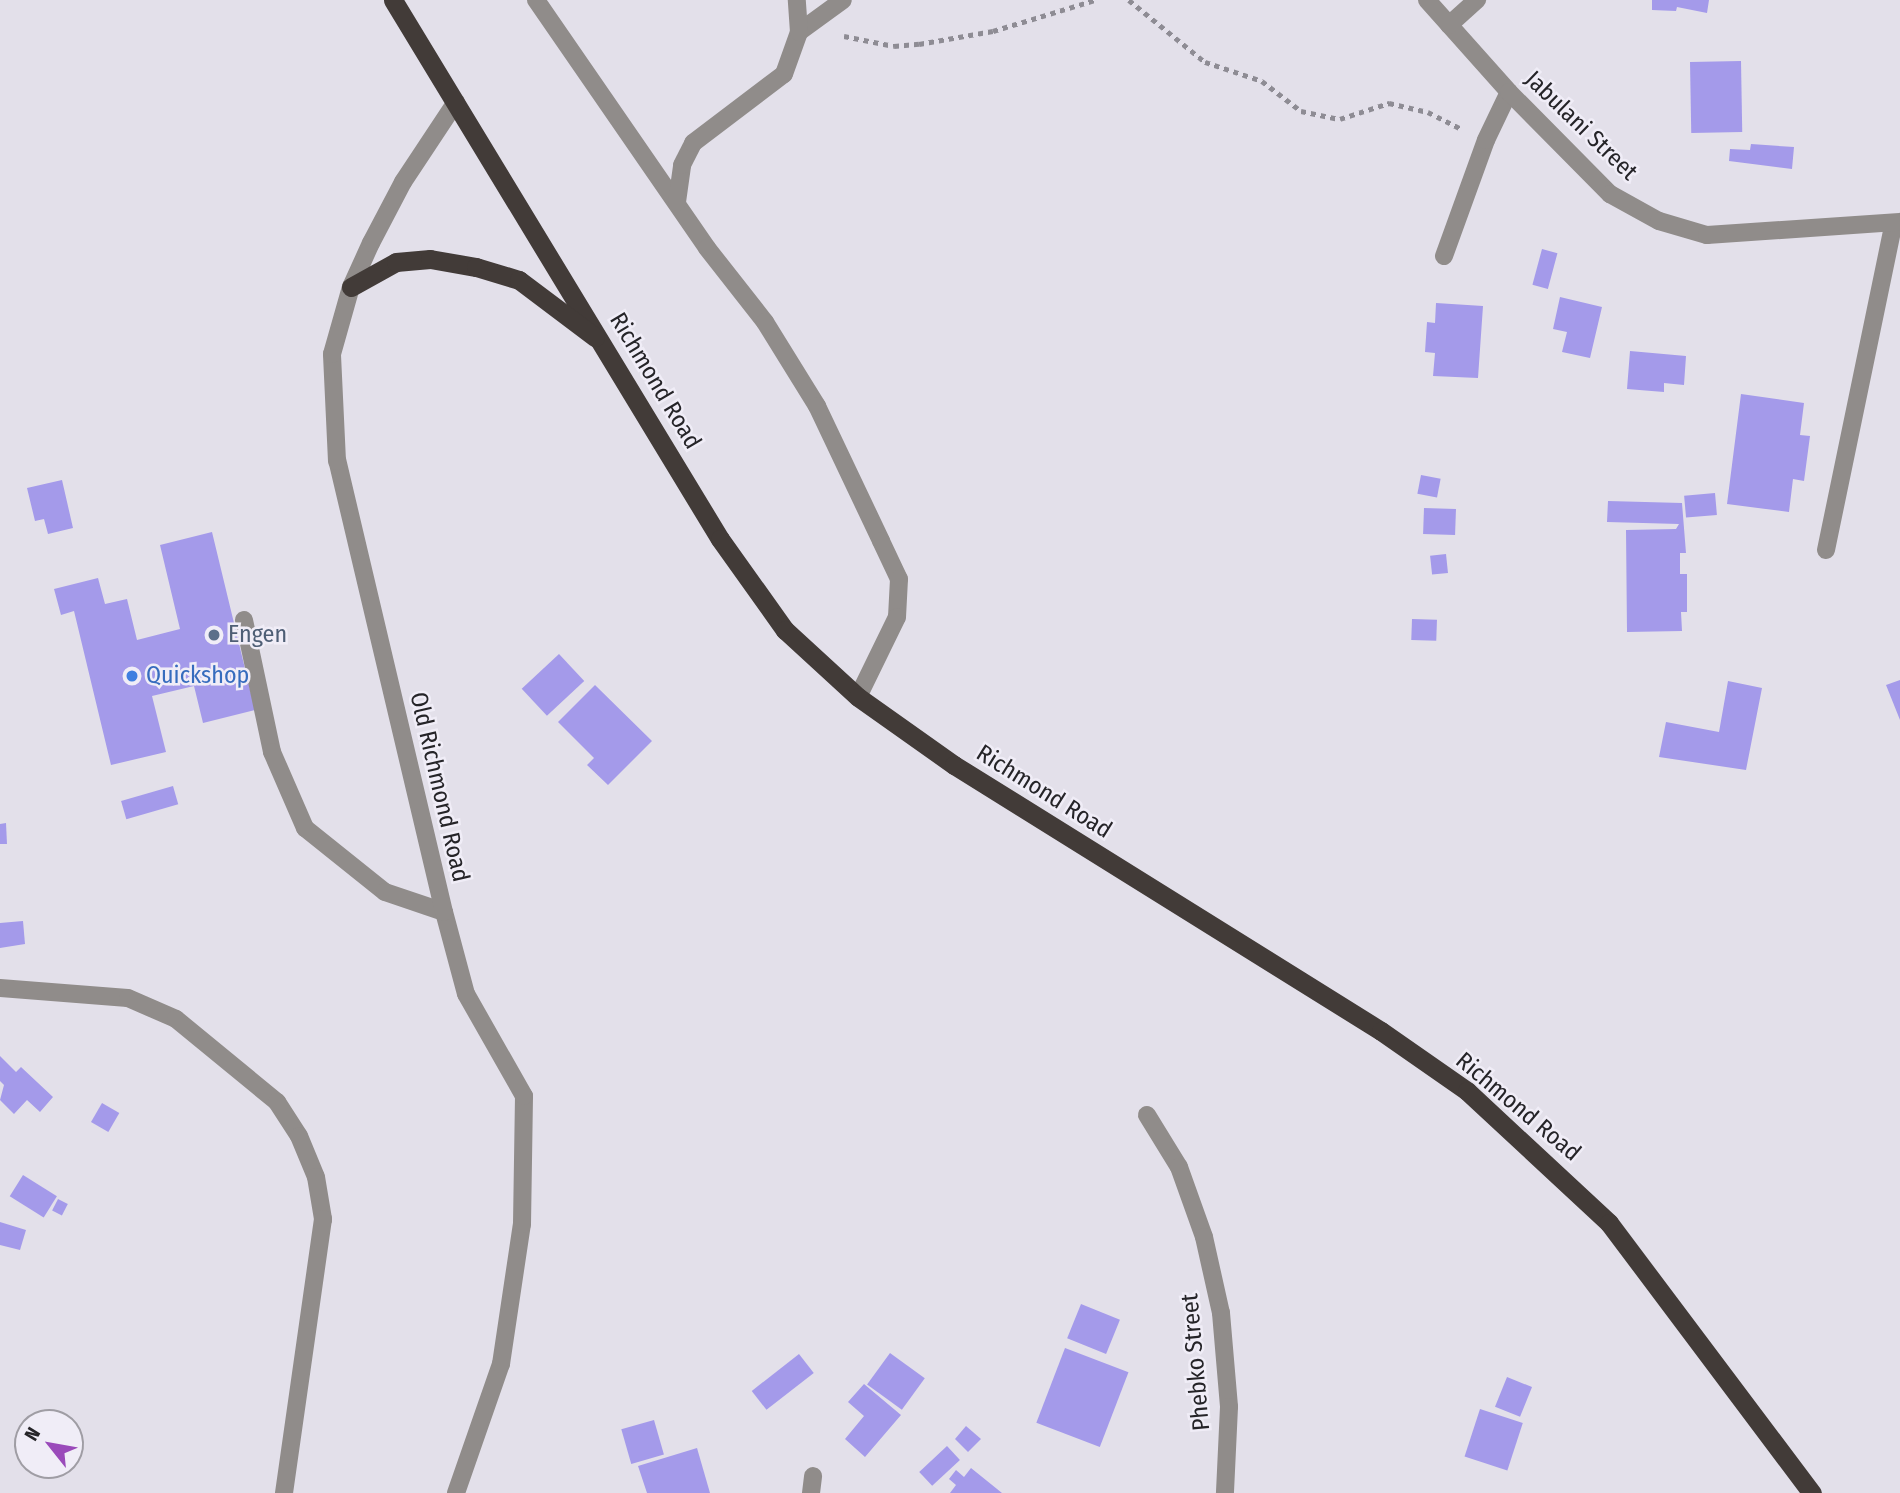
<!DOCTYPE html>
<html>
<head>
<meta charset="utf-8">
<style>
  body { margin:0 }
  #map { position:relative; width:1900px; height:1493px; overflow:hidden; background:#e3e0ea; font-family:"Fira Sans Condensed",sans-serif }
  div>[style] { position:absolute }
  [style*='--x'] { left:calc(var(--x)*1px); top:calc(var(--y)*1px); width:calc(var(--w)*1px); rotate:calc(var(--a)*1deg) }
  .building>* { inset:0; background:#a49aea; transform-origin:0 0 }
  .path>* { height:4.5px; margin-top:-2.25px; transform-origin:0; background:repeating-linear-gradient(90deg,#8e8c94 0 5px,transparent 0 10px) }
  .service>* { height:18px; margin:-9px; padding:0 9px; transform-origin:9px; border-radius:9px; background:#908c8a }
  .minor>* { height:18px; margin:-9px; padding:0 9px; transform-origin:9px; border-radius:9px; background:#908c8a }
  .tertiary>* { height:18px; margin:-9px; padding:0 9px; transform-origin:9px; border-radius:9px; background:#908c8a }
  .trunk>* { height:19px; margin:-9.5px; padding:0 9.5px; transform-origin:9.5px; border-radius:9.5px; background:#423b38 }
  .dots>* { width:19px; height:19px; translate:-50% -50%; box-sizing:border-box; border:4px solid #f0edf7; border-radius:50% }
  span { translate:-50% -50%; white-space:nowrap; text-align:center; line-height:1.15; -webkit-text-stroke:5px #f0edf7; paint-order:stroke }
  .street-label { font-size:24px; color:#252428 }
  .service-label { font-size:24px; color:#4e5e75 }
  .left { translate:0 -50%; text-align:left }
  .shop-label { font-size:24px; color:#366cbe }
  .north { position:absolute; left:14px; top:1409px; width:70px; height:70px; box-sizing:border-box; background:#f0edf7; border:2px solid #9f9da4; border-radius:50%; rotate:301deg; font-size:19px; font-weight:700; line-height:28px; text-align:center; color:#252428 }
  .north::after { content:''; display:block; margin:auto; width:24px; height:32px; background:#9a4aba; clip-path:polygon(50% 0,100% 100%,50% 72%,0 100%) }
</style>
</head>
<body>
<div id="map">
  <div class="building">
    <div style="clip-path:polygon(1652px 0,1709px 0,1707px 13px,1677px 7px,1676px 11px,1652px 10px)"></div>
    <div style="left:1741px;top:61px;width:71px;height:51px;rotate:89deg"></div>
    <div style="clip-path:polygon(1751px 144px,1794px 147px,1792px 169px,1729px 161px,1730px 149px,1750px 150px)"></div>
    <div style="left:1542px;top:249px;width:16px;height:37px;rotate:15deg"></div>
    <div style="clip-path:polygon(1560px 297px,1602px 307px,1590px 358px,1562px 352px,1567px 332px,1553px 329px)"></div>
    <div style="clip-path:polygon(1436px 303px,1483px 306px,1478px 378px,1433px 376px,1435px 353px,1425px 352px,1427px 322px,1435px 323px)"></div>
    <div style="clip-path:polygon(1630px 351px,1686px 356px,1684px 385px,1664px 383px,1664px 392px,1627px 389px)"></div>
    <div style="clip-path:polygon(1741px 394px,1804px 403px,1800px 435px,1810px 436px,1804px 481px,1793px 479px,1789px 512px,1727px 504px)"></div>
    <div style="left:1421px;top:475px;width:20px;height:19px;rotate:11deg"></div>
    <div style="clip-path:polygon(62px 480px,73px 528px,48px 534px,44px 519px,35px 521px,27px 488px)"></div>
    <div style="left:1715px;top:493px;width:22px;height:31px;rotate:85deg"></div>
    <div style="clip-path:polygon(1608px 501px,1682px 503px,1686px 553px,1680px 553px,1680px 574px,1687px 574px,1687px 612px,1681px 612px,1682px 631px,1627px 632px,1626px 530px,1676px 529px,1679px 524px,1607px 522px)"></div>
    <div style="left:1424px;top:508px;width:32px;height:26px;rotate:2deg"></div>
    <div style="clip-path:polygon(212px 532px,255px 710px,203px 723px,194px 686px,152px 696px,166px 752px,111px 765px,74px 611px,61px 615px,54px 589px,98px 578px,105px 604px,127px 599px,137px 640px,180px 629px,160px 545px)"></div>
    <div style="left:1446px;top:554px;width:19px;height:16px;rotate:84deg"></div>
    <div style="left:1412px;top:619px;width:25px;height:21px;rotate:2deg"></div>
    <div style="left:559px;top:654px;width:37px;height:51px;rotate:47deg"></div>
    <div style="clip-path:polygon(1900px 680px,1900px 720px,1886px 685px)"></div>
    <div style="clip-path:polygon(1728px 681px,1762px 688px,1746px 770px,1659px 757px,1666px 722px,1719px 732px)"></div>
    <div style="clip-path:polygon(595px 685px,652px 741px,608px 785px,587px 765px,594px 758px,558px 722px)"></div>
    <div style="left:173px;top:786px;width:19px;height:54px;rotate:74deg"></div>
    <div style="clip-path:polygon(6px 823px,7px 844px,0 844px,0 824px)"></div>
    <div style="clip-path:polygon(23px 921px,25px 944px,0 948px,0 923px)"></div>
    <div style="clip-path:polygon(0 1056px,16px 1072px,21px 1067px,53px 1097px,40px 1112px,27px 1100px,14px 1114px,0 1100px,4px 1085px,0 1081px)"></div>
    <div style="left:102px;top:1103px;width:20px;height:22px;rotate:30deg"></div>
    <div style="left:23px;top:1175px;width:40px;height:25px;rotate:32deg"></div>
    <div style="left:58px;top:1199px;width:11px;height:13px;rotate:27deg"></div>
    <div style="clip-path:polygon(0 1222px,26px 1230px,20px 1250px,0 1245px)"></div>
    <div style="left:1081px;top:1304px;width:42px;height:37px;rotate:22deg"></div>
    <div style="left:1065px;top:1348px;width:68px;height:80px;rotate:21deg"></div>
    <div style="left:890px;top:1353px;width:43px;height:39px;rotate:36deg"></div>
    <div style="left:799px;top:1354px;width:24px;height:60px;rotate:52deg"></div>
    <div style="left:1507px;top:1377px;width:27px;height:32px;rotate:22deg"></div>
    <div style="clip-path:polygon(864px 1384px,901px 1415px,865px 1457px,845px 1439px,864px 1416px,848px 1402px)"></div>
    <div style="left:1480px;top:1409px;width:45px;height:50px;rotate:18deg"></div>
    <div style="left:654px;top:1420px;width:36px;height:34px;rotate:74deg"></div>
    <div style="clip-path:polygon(966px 1426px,981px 1439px,968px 1452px,955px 1439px)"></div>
    <div style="left:947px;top:1446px;width:19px;height:38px;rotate:47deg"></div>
    <div style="clip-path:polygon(697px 1448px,710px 1493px,647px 1493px,638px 1466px)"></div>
    <div style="clip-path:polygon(971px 1468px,1002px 1493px,950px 1493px,956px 1485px,949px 1479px,956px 1470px,964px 1477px)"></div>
  </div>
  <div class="path">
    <div style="--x:1129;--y:0;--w:98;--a:39.2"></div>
    <div style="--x:1205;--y:62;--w:60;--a:18.4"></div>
    <div style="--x:1262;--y:81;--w:49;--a:37.6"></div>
    <div style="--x:1301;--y:111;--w:40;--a:12"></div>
    <div style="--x:1340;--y:119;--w:52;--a:-18.1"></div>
    <div style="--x:1389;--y:103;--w:40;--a:13"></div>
    <div style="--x:1428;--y:112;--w:36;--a:27"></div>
    <div style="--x:844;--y:36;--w:51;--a:11.3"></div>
    <div style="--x:894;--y:46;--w:25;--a:-5"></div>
    <div style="--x:919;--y:44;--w:75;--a:-10"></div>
    <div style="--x:993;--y:31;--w:107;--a:-16.9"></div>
  </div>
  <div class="service">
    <div style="--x:536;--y:0;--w:301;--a:55.4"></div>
    <div style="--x:707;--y:248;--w:94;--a:51.9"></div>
    <div style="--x:765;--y:322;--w:99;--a:58.2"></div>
    <div style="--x:817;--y:406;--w:149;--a:64.6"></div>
    <div style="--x:881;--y:541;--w:42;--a:64.7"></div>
    <div style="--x:899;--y:579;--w:38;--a:93"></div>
    <div style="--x:897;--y:617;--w:89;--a:116"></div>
    <div style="--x:799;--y:32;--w:54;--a:-36"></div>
    <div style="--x:677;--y:202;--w:37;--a:-82"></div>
    <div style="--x:682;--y:165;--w:25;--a:-63"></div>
    <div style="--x:693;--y:143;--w:114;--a:-37.2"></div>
    <div style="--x:784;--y:74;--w:45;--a:-70.3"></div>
    <div style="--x:799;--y:32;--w:32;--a:-94"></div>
    <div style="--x:1444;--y:256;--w:123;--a:-70.1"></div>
    <div style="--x:1486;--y:140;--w:53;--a:-64.4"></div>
    <div style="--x:1826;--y:550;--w:334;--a:-78.3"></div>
    <div style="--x:244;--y:620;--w:135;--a:78"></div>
    <div style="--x:272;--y:752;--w:83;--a:66.5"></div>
    <div style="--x:305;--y:828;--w:102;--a:38.7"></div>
    <div style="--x:385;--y:892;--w:62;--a:18.7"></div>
    <div style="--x:0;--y:988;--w:128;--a:4.5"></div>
    <div style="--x:128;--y:998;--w:52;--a:23.6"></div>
    <div style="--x:176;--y:1019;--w:131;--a:39.4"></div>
    <div style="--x:277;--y:1102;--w:40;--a:57.1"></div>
    <div style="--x:299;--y:1136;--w:44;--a:67.5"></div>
    <div style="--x:316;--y:1177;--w:43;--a:80.5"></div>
    <div style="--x:323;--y:1219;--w:277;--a:98.1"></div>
  </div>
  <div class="minor">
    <div style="--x:1427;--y:0;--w:123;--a:48.3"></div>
    <div style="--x:1509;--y:92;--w:144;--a:45.3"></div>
    <div style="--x:1610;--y:194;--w:56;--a:28.9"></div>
    <div style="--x:1659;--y:221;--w:50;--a:16.3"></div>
    <div style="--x:1707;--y:235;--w:193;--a:-3.9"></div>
    <div style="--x:1449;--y:25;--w:38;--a:-42"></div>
    <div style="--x:1147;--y:1115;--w:61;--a:58.4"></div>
    <div style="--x:1179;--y:1167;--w:74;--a:70.3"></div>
    <div style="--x:1204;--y:1237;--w:78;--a:77.4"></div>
    <div style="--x:1221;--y:1313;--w:94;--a:85.1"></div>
    <div style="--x:1229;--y:1407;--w:86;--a:92.7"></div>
    <div style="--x:811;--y:1493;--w:17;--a:-83"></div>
  </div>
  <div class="tertiary">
    <div style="--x:456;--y:1493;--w:137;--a:-70.8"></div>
    <div style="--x:501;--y:1364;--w:142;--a:-81.5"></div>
    <div style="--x:522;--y:1224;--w:128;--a:-89.1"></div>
    <div style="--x:524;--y:1096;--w:117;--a:-119.6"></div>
    <div style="--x:466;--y:994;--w:85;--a:-105"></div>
    <div style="--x:444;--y:912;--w:464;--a:-103.3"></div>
    <div style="--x:337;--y:461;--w:107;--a:-92.7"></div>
    <div style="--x:332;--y:354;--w:70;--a:-74.2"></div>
    <div style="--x:351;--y:287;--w:48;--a:-65.6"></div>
    <div style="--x:371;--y:243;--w:69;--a:-62.3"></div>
    <div style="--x:403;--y:182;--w:96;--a:-56.5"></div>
  </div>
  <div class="trunk">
    <div style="--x:393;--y:0;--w:630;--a:58.76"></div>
    <div style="--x:720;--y:539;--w:112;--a:54.5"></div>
    <div style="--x:785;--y:630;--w:99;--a:42.5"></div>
    <div style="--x:858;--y:697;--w:118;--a:35.3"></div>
    <div style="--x:954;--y:765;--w:503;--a:31.92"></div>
    <div style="--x:1381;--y:1031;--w:105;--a:34.9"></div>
    <div style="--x:1467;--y:1091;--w:194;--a:42.9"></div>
    <div style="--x:1609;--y:1223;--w:338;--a:53.1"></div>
    <div style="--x:351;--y:287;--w:51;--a:-29.1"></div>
    <div style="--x:396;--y:262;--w:34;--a:-5"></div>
    <div style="--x:430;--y:259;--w:47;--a:9.9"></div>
    <div style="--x:476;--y:267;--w:45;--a:16.8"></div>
    <div style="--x:519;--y:280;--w:95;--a:36.9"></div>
  </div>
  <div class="dots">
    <div style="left:214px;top:635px;background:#5c6f8a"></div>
    <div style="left:132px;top:676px;background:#3f7fe0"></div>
  </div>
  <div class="street-label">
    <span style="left:1581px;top:126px;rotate:44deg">Jabulani Street</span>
    <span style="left:655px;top:381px;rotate:59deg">Richmond Road</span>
    <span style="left:439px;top:787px;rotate:77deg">Old Richmond Road</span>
    <span style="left:1044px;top:792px;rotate:32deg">Richmond Road</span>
    <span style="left:1518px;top:1107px;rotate:40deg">Richmond Road</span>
    <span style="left:1196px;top:1362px;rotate:-95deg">Phebko Street</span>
  </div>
  <div class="service-label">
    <span class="left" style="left:228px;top:635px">Engen</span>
  </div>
  <div class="shop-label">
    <span class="left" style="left:146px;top:676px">Quickshop</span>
  </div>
  <div class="north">N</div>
</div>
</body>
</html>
